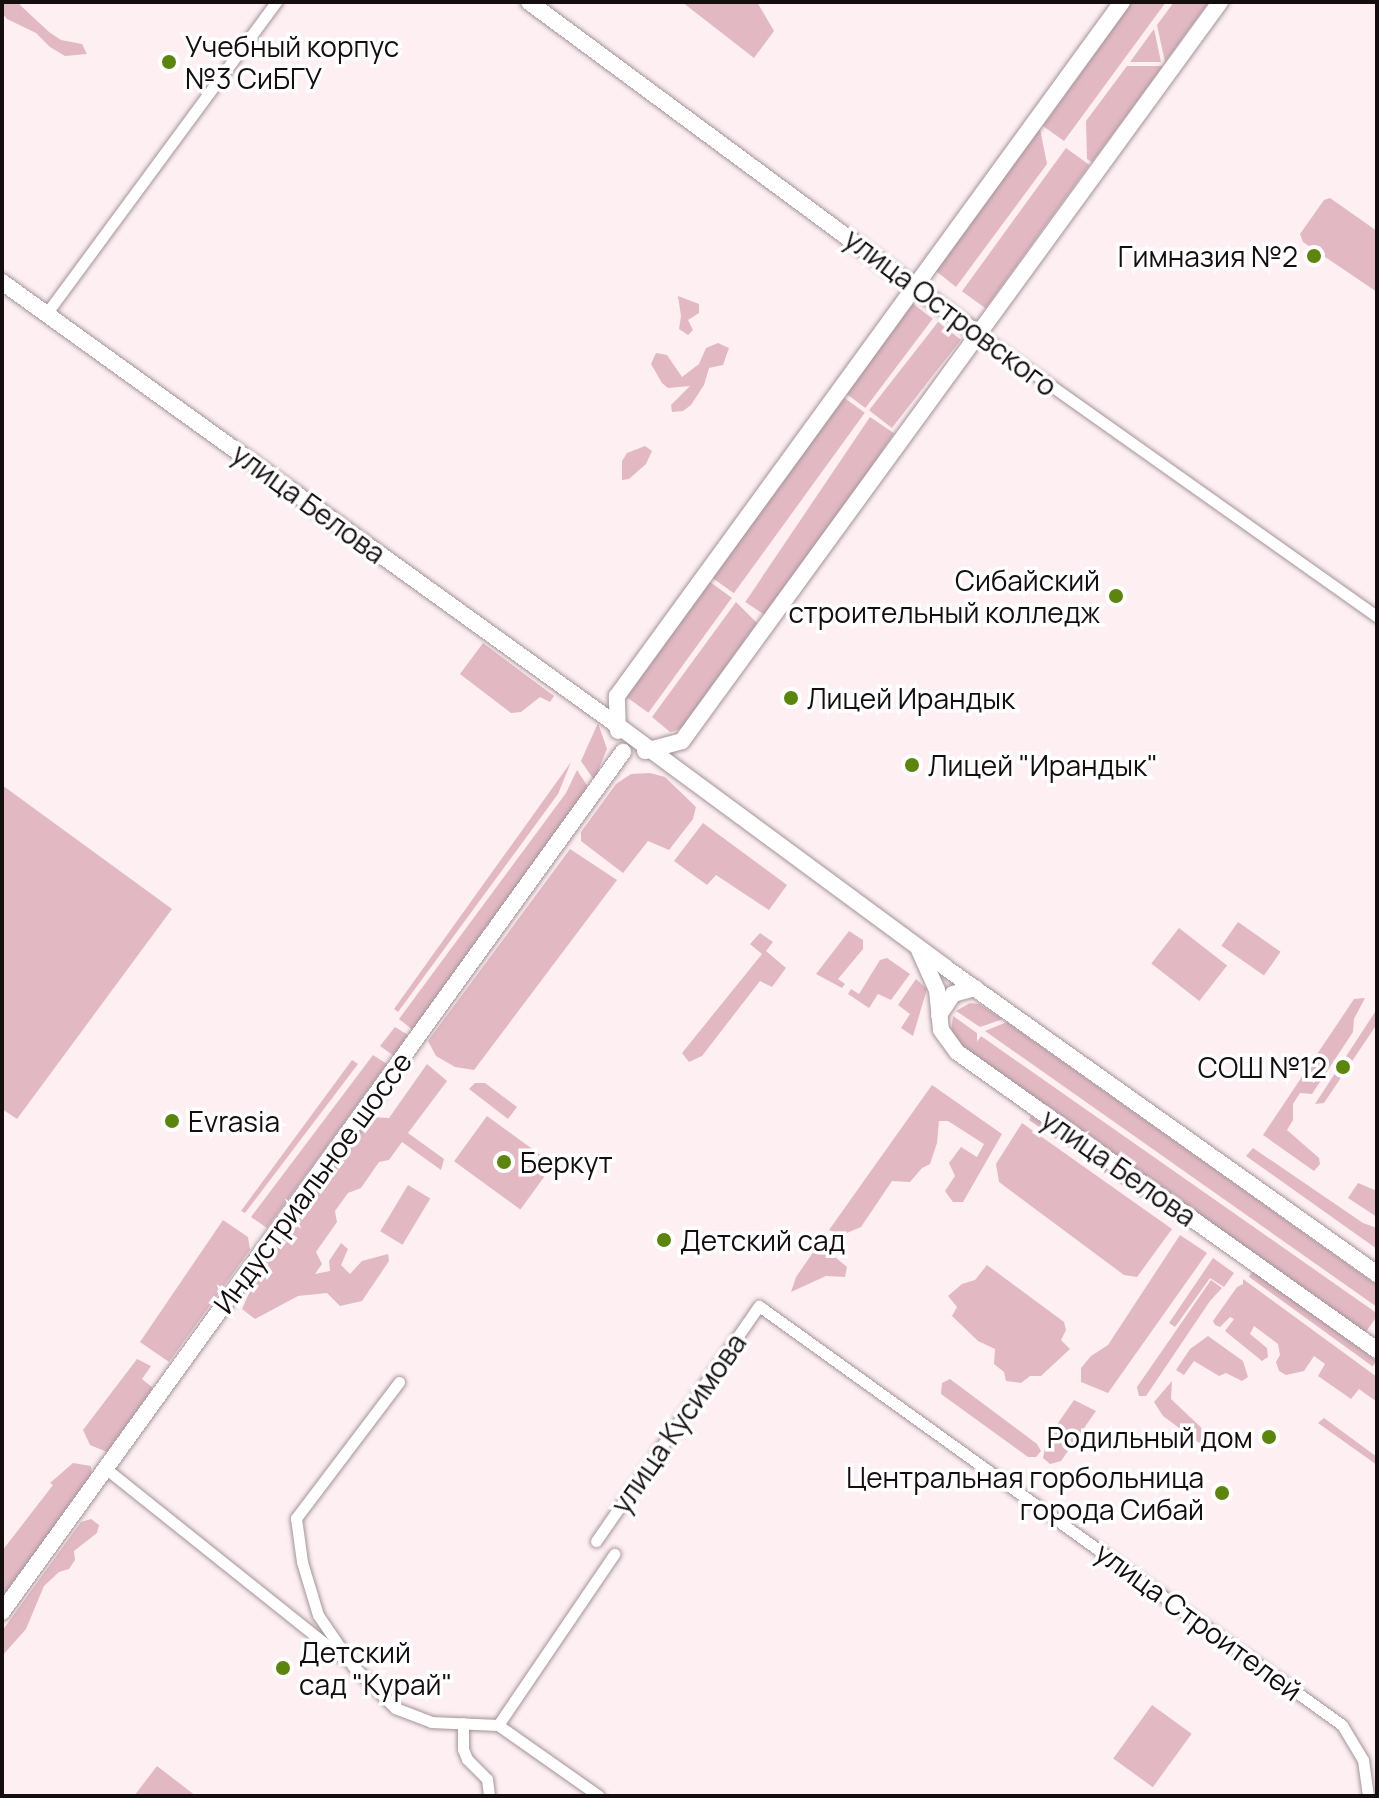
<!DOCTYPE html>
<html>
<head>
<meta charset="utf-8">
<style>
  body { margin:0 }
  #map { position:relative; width:1379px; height:1798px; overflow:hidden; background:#fdeff2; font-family:Manrope,sans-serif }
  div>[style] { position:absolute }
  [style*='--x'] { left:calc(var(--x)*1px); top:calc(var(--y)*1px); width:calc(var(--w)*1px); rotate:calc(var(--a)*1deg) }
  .green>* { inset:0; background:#e2b9c3; transform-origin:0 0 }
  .roads { filter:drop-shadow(0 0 2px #a49498) drop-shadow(0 0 2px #a49498) }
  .street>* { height:11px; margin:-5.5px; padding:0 5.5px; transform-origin:5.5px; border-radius:5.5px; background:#fff }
  .secondary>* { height:16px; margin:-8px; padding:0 8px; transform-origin:8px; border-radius:8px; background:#fff }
  .dots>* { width:22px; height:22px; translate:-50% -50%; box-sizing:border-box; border:4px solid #fff; border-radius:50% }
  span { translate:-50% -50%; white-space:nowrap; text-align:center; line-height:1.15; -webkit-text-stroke:7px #fff; paint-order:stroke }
  .poi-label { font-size:28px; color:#140e0f }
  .left { translate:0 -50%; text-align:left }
  .right { translate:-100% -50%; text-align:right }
  .street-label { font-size:28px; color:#140e0f }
  .frame { position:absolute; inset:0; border:4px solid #140e0f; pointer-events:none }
</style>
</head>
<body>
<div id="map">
  <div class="green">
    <div style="clip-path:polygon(2px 2px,21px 2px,20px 5px,49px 32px,61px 40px,82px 44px,87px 54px,65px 56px,50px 47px,36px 33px,7px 19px,2px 13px)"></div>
    <div style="clip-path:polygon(682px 2px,757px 2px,774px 31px,754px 58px)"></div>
    <div style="clip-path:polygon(1132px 2px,1166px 2px,1064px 141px,1043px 126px)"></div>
    <div style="clip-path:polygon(1174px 2px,1209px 2px,1165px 62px,1157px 25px)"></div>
    <div style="clip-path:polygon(1154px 29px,1161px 62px,1130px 62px)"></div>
    <div style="clip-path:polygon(1127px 66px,1163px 66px,1092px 162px,1087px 159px,1086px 121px)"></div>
    <div style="clip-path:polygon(1040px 129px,1047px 164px,956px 287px,936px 271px)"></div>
    <div style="left:1066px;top:148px;width:29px;height:177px;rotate:36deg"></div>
    <div style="clip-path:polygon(1330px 198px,1377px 231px,1377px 292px,1303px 242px,1300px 234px,1324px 200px)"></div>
    <div style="clip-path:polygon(678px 296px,699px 304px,699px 313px,688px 320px,693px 330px,688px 335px,679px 329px,681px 316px)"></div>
    <div style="left:912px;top:303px;width:26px;height:112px;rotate:37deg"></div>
    <div style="left:938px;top:322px;width:29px;height:112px;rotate:38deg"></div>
    <div style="clip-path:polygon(718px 343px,729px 348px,723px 365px,709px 368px,704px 385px,691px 405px,683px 411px,672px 412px,671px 405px,690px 386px,668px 388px,662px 383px,651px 364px,656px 353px,667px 355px,682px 377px,699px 364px,706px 348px)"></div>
    <div style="left:843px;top:397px;width:27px;height:223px;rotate:36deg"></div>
    <div style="left:870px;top:417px;width:29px;height:223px;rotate:34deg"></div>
    <div style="clip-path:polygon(645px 446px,652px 451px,646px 464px,629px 479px,622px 480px,622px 461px,627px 453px)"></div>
    <div style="left:710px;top:582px;width:27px;height:142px;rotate:36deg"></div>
    <div style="clip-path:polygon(736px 602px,757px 623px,681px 729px,670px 732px,652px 717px)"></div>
    <div style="clip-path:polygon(483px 643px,554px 696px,550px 702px,540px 697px,521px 712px,511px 713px,460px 674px)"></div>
    <div style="clip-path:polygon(598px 723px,607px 749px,594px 780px,581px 761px)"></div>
    <div style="clip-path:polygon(571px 762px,558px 794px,398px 1012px,394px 1009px)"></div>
    <div style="clip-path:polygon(577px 770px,588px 787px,413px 1030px,399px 1019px,566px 793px)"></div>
    <div style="clip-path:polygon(650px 773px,665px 777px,696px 807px,693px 819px,669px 850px,648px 841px,623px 873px,581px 841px,581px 832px,616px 784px,631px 774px)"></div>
    <div style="clip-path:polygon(2px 785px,172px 909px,17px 1119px,2px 1109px)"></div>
    <div style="clip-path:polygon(703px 823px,787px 885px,769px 910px,716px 875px,707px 885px,674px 861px)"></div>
    <div style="clip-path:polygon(570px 849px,617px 880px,474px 1070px,455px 1067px,436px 1056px,428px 1041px)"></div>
    <div style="left:1238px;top:922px;width:52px;height:29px;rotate:35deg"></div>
    <div style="left:1179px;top:928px;width:61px;height:45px;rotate:38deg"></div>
    <div style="clip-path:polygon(849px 931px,863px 940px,863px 949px,838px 979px,845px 984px,842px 988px,816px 974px)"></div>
    <div style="clip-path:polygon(760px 933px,773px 942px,766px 951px,786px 968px,772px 987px,760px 981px,702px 1056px,689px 1062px,682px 1053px,762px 954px,750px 944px)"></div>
    <div style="clip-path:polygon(887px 958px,910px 974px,891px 1000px,878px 994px,869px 1008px,848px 994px,851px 989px,859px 994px,880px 960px)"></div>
    <div style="clip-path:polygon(916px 979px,927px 989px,913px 1036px,901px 1028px,910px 1014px,898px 1005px)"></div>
    <div style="clip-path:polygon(1365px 998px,1354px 1019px,1353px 1032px,1312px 1094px,1300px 1093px,1293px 1104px,1293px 1120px,1287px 1130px,1319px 1158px,1320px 1164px,1314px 1171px,1263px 1135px,1354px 999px)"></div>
    <div style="clip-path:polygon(970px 1003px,979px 1004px,1003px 1019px,980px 1027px,956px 1011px)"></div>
    <div style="clip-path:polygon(1377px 1009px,1377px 1024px,1324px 1103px,1315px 1104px)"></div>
    <div style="clip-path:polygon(953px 1016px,977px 1033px,977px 1058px,956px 1041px,951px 1032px)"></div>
    <div style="clip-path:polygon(1007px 1022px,1377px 1285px,1377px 1307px,985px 1031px)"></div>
    <div style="clip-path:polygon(395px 1027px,408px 1035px,394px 1056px,380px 1046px)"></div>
    <div style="left:981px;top:1036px;width:485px;height:26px;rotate:35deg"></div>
    <div style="clip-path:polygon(373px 1055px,387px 1064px,267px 1228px,251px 1217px)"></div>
    <div style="clip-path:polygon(352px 1060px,358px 1064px,245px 1213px,241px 1211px)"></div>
    <div style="clip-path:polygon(427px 1064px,447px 1081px,408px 1133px,444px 1159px,441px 1170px,402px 1142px,389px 1160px,379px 1162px,361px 1188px,348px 1193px,335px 1211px,337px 1222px,316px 1252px,322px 1264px,315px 1274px,330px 1271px,329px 1261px,341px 1243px,348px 1249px,341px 1265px,350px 1274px,362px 1261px,388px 1254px,389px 1261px,362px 1301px,340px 1306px,327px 1293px,298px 1296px,255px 1319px,242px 1309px,255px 1280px,370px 1117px,389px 1118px)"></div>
    <div style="clip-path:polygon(475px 1083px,485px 1083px,517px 1107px,508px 1119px,469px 1089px)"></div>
    <div style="clip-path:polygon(932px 1085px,1002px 1134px,963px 1202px,953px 1202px,945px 1191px,955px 1176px,949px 1163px,961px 1147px,977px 1157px,984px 1144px,948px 1121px,939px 1121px,937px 1143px,930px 1164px,922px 1168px,910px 1182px,892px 1181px,861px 1227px,842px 1235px,829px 1230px)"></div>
    <div style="left:487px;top:1116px;width:82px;height:56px;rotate:36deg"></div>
    <div style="clip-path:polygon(1031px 1116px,1177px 1219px,1175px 1222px,1029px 1120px)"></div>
    <div style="clip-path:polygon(1022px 1123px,1172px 1229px,1137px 1277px,1124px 1275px,999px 1182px,996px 1164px)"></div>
    <div style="clip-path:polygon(1253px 1148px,1363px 1223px,1377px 1228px,1377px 1249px,1246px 1156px)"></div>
    <div style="clip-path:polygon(1358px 1183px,1377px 1191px,1377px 1217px,1348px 1198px)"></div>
    <div style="left:408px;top:1185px;width:26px;height:54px;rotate:31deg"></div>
    <div style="clip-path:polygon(223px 1220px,248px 1237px,250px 1250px,169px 1362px,140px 1342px)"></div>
    <div style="clip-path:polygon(1180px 1235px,1207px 1253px,1108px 1393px,1081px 1382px,1081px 1368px,1091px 1356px,1108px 1345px)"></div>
    <div style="clip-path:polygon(819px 1244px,847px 1267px,845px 1277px,826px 1276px,791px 1292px,796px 1277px)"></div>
    <div style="clip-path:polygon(1213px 1258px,1234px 1273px,1224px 1287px,1210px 1278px,1175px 1327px,1169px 1323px)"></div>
    <div style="clip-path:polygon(987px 1265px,1064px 1322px,1066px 1330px,1061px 1340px,1070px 1349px,1041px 1376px,1030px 1376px,1021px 1383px,1006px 1381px,1004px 1372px,994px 1364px,995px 1349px,978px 1341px,952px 1316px,957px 1307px,948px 1296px,962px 1284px,975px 1280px)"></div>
    <div style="left:1253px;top:1271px;width:153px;height:7px;rotate:36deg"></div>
    <div style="clip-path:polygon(1243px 1279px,1377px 1377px,1377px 1402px,1359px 1389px,1351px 1399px,1318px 1376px,1325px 1364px,1314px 1356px,1304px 1371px,1286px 1375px,1279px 1371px,1276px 1362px,1280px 1355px,1278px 1344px,1254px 1326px,1250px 1334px,1267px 1348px,1268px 1357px,1262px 1361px,1225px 1331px,1234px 1319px,1230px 1317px,1220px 1327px,1215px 1325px,1213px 1321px,1237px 1287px,1243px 1284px)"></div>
    <div style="clip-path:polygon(1211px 1280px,1222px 1288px,1210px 1301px,1146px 1396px,1139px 1396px,1137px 1387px)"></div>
    <div style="clip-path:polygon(1208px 1336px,1243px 1361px,1248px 1377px,1242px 1381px,1226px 1373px,1219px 1376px,1194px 1361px,1184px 1375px,1176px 1370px,1190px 1349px)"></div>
    <div style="clip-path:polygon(137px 1359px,151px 1366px,142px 1379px,153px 1388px,107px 1452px,90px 1445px,83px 1430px)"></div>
    <div style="clip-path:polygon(950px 1379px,1037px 1444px,1041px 1451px,1036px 1457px,1028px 1457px,941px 1394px,942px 1383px)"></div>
    <div style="clip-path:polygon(1172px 1381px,1171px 1399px,1209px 1435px,1202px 1445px,1163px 1416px,1154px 1402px)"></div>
    <div style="clip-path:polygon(1074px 1400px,1096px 1411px,1061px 1461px,1050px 1464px,1043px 1458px,1047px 1439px)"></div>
    <div style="clip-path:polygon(1324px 1418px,1377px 1457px,1377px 1465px,1318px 1423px)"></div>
    <div style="clip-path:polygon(73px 1463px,91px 1466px,92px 1476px,2px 1597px,2px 1551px,53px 1485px,50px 1483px)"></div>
    <div style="clip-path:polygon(91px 1519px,99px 1525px,97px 1533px,74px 1551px,75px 1560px,69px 1569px,59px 1572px,44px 1586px,26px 1629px,2px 1656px,2px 1631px,81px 1522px)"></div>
    <div style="left:1152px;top:1705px;width:49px;height:66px;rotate:36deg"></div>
    <div style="clip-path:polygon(157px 1766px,196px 1796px,134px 1796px)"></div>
  </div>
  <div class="roads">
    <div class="street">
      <div style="--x:46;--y:314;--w:388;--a:-53.6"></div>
      <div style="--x:978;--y:334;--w:489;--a:35.3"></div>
      <div style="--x:399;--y:1382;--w:171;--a:127.1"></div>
      <div style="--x:296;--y:1518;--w:44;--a:82.2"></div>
      <div style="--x:302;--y:1562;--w:55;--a:73.2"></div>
      <div style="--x:318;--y:1615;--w:62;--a:55.5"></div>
      <div style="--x:353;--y:1666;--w:59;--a:45"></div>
      <div style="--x:395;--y:1708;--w:39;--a:21"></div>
      <div style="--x:431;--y:1722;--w:67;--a:2.6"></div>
      <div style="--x:498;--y:1725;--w:123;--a:35.1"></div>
      <div style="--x:105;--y:1468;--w:305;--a:38.6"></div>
      <div style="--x:596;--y:1541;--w:286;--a:-55.3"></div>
      <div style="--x:759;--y:1306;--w:718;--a:35.7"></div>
      <div style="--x:1342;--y:1725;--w:41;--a:59"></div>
      <div style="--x:1363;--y:1760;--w:36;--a:82"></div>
      <div style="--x:463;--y:1723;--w:26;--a:90"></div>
      <div style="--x:463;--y:1749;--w:11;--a:68"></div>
      <div style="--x:467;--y:1759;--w:28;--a:45"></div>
      <div style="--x:487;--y:1779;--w:17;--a:83"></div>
      <div style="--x:498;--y:1725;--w:207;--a:-55.8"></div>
    </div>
    <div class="secondary">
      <div style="--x:529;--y:2;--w:558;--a:36.48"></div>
      <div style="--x:2;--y:282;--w:758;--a:35.77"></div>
      <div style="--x:617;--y:725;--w:409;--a:36.4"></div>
      <div style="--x:946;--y:968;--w:529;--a:35.37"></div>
      <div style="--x:618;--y:731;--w:35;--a:-92"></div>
      <div style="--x:617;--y:696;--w:858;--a:-53.96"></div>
      <div style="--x:645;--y:751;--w:38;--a:-15"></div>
      <div style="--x:682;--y:741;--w:914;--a:-53.94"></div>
      <div style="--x:919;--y:950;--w:44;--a:65.8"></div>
      <div style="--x:937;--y:990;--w:40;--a:84.3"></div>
      <div style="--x:941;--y:1030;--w:27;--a:54"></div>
      <div style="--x:957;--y:1052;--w:515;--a:35.36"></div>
      <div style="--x:939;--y:1015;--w:25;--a:-56"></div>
      <div style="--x:953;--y:994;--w:23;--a:-15"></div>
      <div style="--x:2;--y:1612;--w:1061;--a:-54.17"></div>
    </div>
  </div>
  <div class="dots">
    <div style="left:169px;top:62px;background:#5c850d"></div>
    <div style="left:1314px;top:256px;background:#5c850d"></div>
    <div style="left:1116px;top:596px;background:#5c850d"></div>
    <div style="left:791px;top:698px;background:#5c850d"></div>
    <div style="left:912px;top:765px;background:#5c850d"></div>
    <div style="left:1343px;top:1067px;background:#5c850d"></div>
    <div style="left:172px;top:1121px;background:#5c850d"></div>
    <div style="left:504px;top:1162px;background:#5c850d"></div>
    <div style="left:664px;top:1240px;background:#5c850d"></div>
    <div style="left:1269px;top:1437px;background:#5c850d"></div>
    <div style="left:1222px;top:1493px;background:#5c850d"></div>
    <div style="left:283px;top:1668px;background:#5c850d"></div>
  </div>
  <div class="poi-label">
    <span class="left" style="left:185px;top:62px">Учебный корпус<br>№3 СиБГУ</span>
    <span class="right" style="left:1298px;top:256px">Гимназия №2</span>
    <span class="right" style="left:1100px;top:596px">Сибайский<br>строительный колледж</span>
    <span class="left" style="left:807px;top:698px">Лицей Ирандык</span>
    <span class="left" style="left:928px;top:765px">Лицей "Ирандык"</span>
    <span class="right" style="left:1327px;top:1067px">СОШ №12</span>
    <span class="left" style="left:188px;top:1121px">Evrasia</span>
    <span class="left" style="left:520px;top:1162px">Беркут</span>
    <span class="left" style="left:680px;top:1240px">Детский сад</span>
    <span class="right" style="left:1253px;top:1437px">Родильный дом</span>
    <span class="right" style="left:1204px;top:1493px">Центральная горбольница<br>города Сибай</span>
    <span class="left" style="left:299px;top:1668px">Детский<br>сад "Курай"</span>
  </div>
  <div class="street-label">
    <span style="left:951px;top:312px;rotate:37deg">улица Островского</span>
    <span style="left:309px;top:503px;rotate:36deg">улица Белова</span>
    <span style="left:1119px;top:1167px;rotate:35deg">улица Белова</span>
    <span style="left:312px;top:1182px;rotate:-54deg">Индустриальное шоссе</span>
    <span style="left:678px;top:1423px;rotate:-55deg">улица Кусимова</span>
    <span style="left:1199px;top:1621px;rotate:36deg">улица Строителей</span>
  </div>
  <div class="frame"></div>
</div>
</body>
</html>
